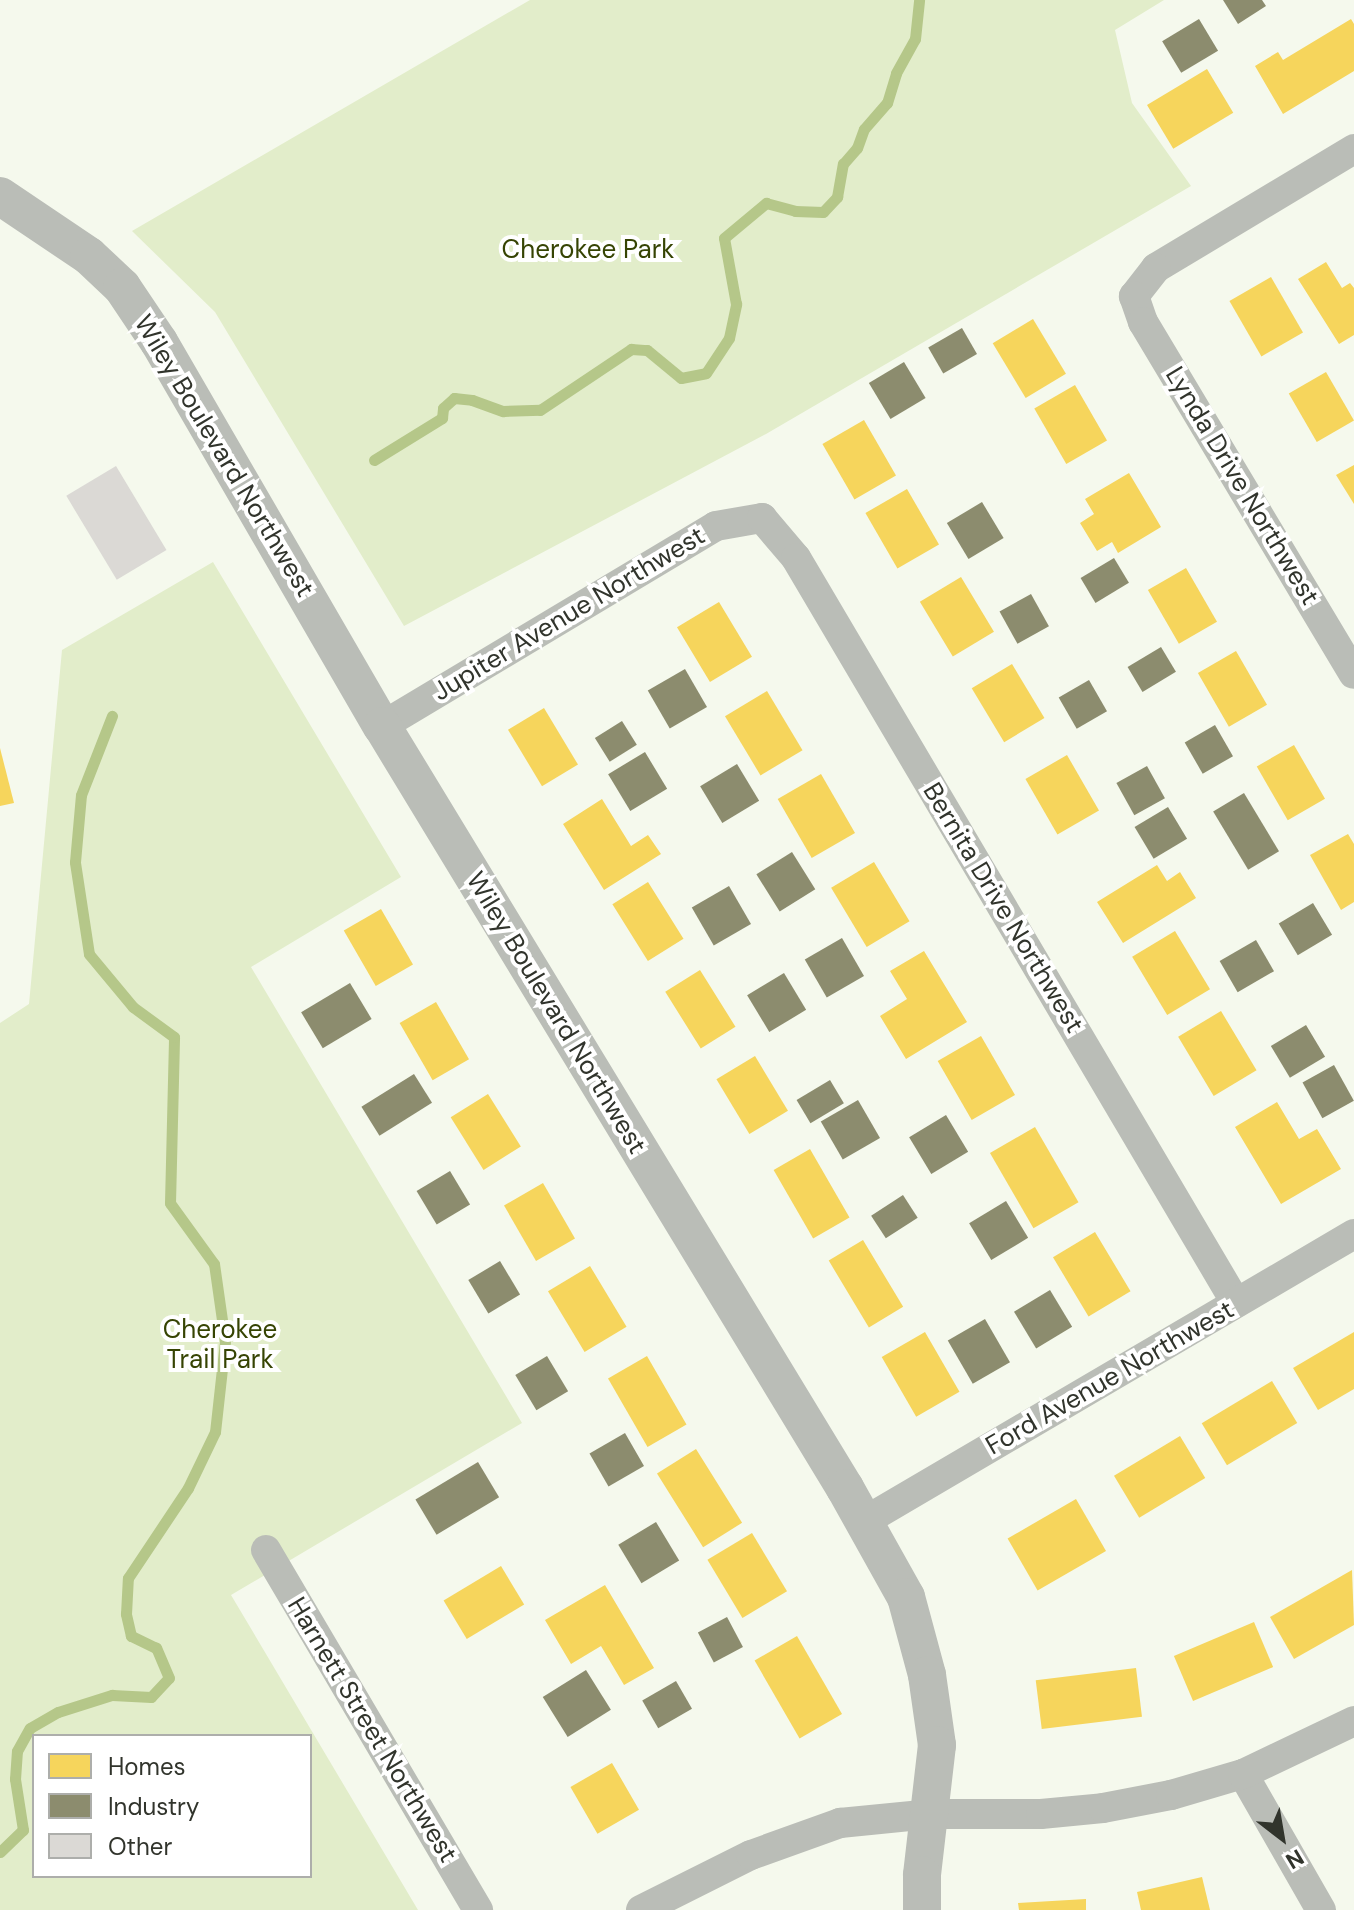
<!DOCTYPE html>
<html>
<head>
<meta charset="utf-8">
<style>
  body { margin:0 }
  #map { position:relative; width:1354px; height:1910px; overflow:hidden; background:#f5f9ed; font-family:"DM Sans",sans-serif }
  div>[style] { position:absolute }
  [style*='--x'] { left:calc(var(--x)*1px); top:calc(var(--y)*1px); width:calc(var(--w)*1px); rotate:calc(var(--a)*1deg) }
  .green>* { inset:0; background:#e2edca }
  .homes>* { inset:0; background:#f6d55c; transform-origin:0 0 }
  .industry>* { inset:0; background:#8c8c6e; transform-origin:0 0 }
  .stream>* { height:11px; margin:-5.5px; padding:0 5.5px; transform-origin:5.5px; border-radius:5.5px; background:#b5c789 }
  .building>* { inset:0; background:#dbd9d5; transform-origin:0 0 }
  .minor>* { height:30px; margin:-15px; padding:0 15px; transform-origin:15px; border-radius:15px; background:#babdb7 }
  .tertiary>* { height:38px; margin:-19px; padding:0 19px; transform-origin:19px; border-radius:19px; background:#babdb7 }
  span { translate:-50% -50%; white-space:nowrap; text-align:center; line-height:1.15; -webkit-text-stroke:8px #fff; paint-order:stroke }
  .park-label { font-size:26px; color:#364403 }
  .street-label { font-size:26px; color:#31342c }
  .legend { position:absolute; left:32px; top:1734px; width:280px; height:144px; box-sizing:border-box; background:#fff; border:2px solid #adaeab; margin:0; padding:10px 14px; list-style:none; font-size:24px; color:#31342c }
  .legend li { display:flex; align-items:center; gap:16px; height:40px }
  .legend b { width:40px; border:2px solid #adaeab }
  .north { position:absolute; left:1242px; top:1798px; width:80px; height:80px; -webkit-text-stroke:6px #fff; paint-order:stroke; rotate:149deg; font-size:22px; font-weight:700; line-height:32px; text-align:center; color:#31342c }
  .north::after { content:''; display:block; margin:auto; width:28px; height:36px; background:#31342c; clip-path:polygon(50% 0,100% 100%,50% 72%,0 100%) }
</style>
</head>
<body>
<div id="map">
  <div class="green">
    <div style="clip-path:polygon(530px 0,1164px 0,1115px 30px,1132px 103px,1191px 186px,766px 434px,404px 626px,215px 312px,132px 231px)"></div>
    <div style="clip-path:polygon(evenodd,213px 562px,401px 877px,251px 967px,522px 1423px,231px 1595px,418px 1910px,0 1910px,0 1023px,29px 1004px,62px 650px,213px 562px,34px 1736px,310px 1736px,310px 1876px,34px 1876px,34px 1736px)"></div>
  </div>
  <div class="homes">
    <div style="clip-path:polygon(1351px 19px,1354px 24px,1354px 71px,1283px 114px,1255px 66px,1278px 52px,1283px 60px)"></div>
    <div style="left:1207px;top:69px;width:51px;height:70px;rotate:59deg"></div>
    <div style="clip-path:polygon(1326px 262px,1342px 288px,1350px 283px,1354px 288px,1354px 335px,1339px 344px,1298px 279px)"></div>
    <div style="left:1271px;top:277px;width:64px;height:48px;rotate:60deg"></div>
    <div style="left:1033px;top:319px;width:64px;height:47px;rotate:59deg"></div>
    <div style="left:1326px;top:372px;width:56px;height:43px;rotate:60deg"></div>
    <div style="left:1075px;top:385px;width:64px;height:47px;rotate:60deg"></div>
    <div style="left:864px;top:420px;width:64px;height:48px;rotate:60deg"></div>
    <div style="clip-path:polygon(1354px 465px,1354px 504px,1336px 475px)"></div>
    <div style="clip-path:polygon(1129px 473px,1161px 527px,1118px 553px,1112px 542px,1097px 551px,1080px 523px,1094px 514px,1085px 499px)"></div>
    <div style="left:907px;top:489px;width:64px;height:48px;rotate:60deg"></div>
    <div style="left:1186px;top:568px;width:62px;height:44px;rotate:60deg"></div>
    <div style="left:961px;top:577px;width:64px;height:48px;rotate:59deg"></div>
    <div style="left:719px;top:602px;width:64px;height:49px;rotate:59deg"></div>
    <div style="left:1236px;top:651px;width:62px;height:44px;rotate:60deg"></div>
    <div style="left:1012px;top:664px;width:63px;height:47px;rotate:59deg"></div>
    <div style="left:767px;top:691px;width:69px;height:49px;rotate:59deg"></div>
    <div style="left:544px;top:708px;width:66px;height:42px;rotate:59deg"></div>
    <div style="left:1294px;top:745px;width:62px;height:43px;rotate:60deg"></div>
    <div style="clip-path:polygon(0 748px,14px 803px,0 806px)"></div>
    <div style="left:1067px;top:755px;width:64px;height:48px;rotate:60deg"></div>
    <div style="left:821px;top:774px;width:68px;height:50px;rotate:60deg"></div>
    <div style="clip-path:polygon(602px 799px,631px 846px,648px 835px,661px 854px,604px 890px,563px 824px)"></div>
    <div style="clip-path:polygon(1348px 834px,1354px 844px,1354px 902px,1341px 910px,1310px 855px)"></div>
    <div style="left:874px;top:862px;width:69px;height:50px;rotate:59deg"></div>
    <div style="clip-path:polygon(1157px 865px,1167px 881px,1180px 872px,1196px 898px,1123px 943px,1097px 902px)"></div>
    <div style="left:648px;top:882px;width:67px;height:42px;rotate:58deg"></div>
    <div style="left:381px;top:909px;width:64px;height:43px;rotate:60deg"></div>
    <div style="left:1175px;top:931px;width:68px;height:50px;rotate:59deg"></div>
    <div style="clip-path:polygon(924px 951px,967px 1022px,906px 1059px,880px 1016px,907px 999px,890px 971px)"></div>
    <div style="left:700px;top:970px;width:67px;height:41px;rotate:58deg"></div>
    <div style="left:436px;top:1002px;width:66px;height:42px;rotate:60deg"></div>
    <div style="left:1221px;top:1011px;width:69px;height:50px;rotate:59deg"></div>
    <div style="left:981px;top:1036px;width:68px;height:50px;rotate:60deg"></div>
    <div style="left:755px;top:1056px;width:64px;height:45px;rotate:59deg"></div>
    <div style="left:488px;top:1094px;width:62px;height:44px;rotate:58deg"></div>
    <div style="clip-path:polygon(1277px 1102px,1299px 1139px,1317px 1129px,1341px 1169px,1281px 1204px,1235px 1127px)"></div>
    <div style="left:1035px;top:1127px;width:87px;height:52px;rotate:60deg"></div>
    <div style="left:810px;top:1149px;width:79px;height:42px;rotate:60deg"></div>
    <div style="left:543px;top:1183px;width:64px;height:45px;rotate:60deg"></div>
    <div style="left:1095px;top:1232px;width:69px;height:49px;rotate:59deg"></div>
    <div style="left:863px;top:1240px;width:78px;height:40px;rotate:59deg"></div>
    <div style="left:590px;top:1266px;width:71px;height:49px;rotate:59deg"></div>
    <div style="left:925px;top:1332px;width:69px;height:50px;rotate:60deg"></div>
    <div style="clip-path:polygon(1354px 1332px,1354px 1389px,1318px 1410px,1293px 1368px)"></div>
    <div style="left:647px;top:1356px;width:79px;height:45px;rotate:60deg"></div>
    <div style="left:1272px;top:1381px;width:49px;height:82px;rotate:59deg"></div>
    <div style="left:1180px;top:1436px;width:49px;height:77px;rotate:59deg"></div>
    <div style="left:696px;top:1449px;width:87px;height:46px;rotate:58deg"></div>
    <div style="left:1076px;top:1499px;width:60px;height:79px;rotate:60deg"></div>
    <div style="left:752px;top:1533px;width:68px;height:52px;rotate:59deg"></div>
    <div style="left:501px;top:1566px;width:45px;height:67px;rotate:59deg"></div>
    <div style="clip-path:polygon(1352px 1570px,1354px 1625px,1294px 1659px,1270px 1617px)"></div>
    <div style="clip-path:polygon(605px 1585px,654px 1668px,624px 1685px,601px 1646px,571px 1664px,545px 1620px)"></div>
    <div style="left:1254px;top:1622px;width:49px;height:87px;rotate:67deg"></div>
    <div style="left:797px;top:1636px;width:90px;height:49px;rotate:60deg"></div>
    <div style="left:1136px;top:1668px;width:49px;height:101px;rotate:83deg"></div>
    <div style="left:612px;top:1763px;width:54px;height:48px;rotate:60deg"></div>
    <div style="clip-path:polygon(1202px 1877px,1210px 1910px,1141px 1910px,1137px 1892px)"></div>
    <div style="clip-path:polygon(1086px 1899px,1086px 1910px,1019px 1910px,1018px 1903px)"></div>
  </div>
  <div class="industry">
    <div style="clip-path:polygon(1223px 0,1262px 0,1266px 6px,1238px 24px)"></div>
    <div style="left:1199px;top:19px;width:37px;height:43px;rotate:59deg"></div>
    <div style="left:962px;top:328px;width:30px;height:39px;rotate:60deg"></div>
    <div style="left:904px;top:362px;width:42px;height:41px;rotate:59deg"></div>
    <div style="left:982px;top:502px;width:42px;height:41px;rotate:59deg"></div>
    <div style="left:1114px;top:558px;width:29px;height:39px;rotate:59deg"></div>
    <div style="left:1031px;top:594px;width:37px;height:36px;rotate:61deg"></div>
    <div style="left:1161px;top:647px;width:29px;height:39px;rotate:59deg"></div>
    <div style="left:685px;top:669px;width:44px;height:43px;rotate:60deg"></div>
    <div style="left:1089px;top:680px;width:36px;height:35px;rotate:60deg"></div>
    <div style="left:622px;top:721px;width:28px;height:32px;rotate:58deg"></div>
    <div style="left:1215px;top:725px;width:36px;height:35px;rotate:60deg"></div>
    <div style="left:645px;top:752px;width:43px;height:43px;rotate:59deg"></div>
    <div style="left:737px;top:764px;width:43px;height:43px;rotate:59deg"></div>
    <div style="left:1147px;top:766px;width:37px;height:35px;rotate:61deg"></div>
    <div style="left:1244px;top:793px;width:68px;height:36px;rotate:59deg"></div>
    <div style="left:1168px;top:807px;width:37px;height:39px;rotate:59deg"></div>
    <div style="left:792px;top:852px;width:44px;height:42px;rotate:58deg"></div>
    <div style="left:729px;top:886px;width:44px;height:43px;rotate:60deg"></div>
    <div style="left:1313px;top:903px;width:37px;height:40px;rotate:59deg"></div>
    <div style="left:842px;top:938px;width:44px;height:43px;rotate:60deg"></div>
    <div style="left:1256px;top:940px;width:36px;height:42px;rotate:60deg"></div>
    <div style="left:784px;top:973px;width:43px;height:43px;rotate:59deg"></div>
    <div style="left:350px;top:983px;width:42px;height:57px;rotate:59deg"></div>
    <div style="left:1306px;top:1025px;width:37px;height:41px;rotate:59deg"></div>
    <div style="left:1334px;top:1065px;width:41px;height:36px;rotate:61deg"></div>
    <div style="left:414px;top:1074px;width:34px;height:62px;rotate:58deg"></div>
    <div style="left:830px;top:1080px;width:27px;height:39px;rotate:59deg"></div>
    <div style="left:858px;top:1100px;width:44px;height:43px;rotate:60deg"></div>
    <div style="left:946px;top:1115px;width:43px;height:43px;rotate:59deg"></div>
    <div style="left:450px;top:1171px;width:39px;height:39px;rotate:59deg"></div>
    <div style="left:903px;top:1195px;width:27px;height:38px;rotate:57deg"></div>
    <div style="left:1006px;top:1201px;width:43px;height:43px;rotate:59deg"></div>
    <div style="left:500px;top:1261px;width:39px;height:37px;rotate:59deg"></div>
    <div style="left:1050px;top:1290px;width:43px;height:42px;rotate:59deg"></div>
    <div style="left:985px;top:1319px;width:50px;height:43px;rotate:60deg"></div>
    <div style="left:547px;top:1356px;width:41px;height:37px;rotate:59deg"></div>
    <div style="left:625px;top:1433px;width:38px;height:41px;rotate:60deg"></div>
    <div style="left:478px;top:1462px;width:41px;height:73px;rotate:59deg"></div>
    <div style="left:656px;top:1522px;width:45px;height:44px;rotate:59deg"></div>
    <div style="left:727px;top:1617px;width:34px;height:33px;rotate:62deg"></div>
    <div style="left:586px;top:1670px;width:47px;height:51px;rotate:58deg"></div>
    <div style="left:676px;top:1681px;width:32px;height:39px;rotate:60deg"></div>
  </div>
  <div class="stream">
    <div style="--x:374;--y:460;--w:80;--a:-31.7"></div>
    <div style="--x:442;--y:418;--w:10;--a:-84"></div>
    <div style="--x:443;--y:408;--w:15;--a:-42"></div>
    <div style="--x:454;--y:398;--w:18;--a:6"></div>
    <div style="--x:472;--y:400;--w:33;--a:20"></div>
    <div style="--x:503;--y:411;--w:37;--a:-2"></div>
    <div style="--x:540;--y:410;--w:110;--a:-33.8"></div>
    <div style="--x:631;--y:349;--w:16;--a:4"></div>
    <div style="--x:647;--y:350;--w:44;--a:39.5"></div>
    <div style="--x:681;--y:378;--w:25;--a:-11"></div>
    <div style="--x:706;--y:373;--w:42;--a:-56.7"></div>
    <div style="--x:729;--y:338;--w:35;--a:-78"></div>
    <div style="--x:736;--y:304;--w:67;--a:-100.3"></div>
    <div style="--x:724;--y:238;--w:55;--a:-39.8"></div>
    <div style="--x:766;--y:203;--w:30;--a:15"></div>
    <div style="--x:795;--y:211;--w:28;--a:2"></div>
    <div style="--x:823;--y:212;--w:21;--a:-47"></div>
    <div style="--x:837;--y:197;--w:34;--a:-80"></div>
    <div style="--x:843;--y:164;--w:21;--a:-49"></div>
    <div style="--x:857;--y:148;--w:20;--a:-70"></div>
    <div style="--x:864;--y:129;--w:35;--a:-49"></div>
    <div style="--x:887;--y:103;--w:31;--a:-73"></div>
    <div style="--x:896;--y:73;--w:39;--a:-61"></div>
    <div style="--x:915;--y:39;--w:39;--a:-84"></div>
    <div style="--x:0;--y:1852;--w:32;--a:-44"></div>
    <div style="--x:23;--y:1830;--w:52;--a:-98.9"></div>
    <div style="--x:15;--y:1779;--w:28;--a:-86"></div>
    <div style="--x:17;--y:1751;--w:26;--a:-61"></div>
    <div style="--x:30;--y:1728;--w:32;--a:-30"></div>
    <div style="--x:58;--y:1712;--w:57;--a:-17.5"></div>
    <div style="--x:112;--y:1695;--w:39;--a:3"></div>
    <div style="--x:151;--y:1697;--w:26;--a:-47"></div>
    <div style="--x:169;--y:1678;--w:33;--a:-113"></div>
    <div style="--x:156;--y:1648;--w:28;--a:-154"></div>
    <div style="--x:131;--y:1636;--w:23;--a:-103"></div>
    <div style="--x:126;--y:1614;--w:36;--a:-87"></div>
    <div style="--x:128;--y:1578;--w:108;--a:-56.3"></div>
    <div style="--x:188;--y:1488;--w:62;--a:-64.3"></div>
    <div style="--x:215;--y:1432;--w:92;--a:-83.7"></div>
    <div style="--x:225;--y:1341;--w:78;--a:-98.1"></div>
    <div style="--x:214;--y:1264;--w:75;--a:-125.8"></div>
    <div style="--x:170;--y:1203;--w:166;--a:-88.6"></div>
    <div style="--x:174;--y:1037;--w:51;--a:-143.8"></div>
    <div style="--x:133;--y:1007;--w:69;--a:-129.7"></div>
    <div style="--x:89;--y:954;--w:93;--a:-98.7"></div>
    <div style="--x:75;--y:862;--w:67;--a:-84.9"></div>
    <div style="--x:81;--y:795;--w:85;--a:-68.6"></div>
  </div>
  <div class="building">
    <div style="left:116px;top:466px;width:98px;height:58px;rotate:59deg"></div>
  </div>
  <div class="minor">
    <div style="--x:1354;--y:149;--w:231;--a:149"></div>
    <div style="--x:1156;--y:268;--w:36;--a:128"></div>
    <div style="--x:1134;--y:296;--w:28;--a:71"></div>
    <div style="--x:1143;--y:322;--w:410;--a:59.1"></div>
    <div style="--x:382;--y:726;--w:389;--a:-30.9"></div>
    <div style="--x:716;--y:526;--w:47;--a:-9.9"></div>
    <div style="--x:762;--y:518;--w:52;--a:49.6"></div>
    <div style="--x:796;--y:558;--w:865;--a:59.43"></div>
    <div style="--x:865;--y:1521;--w:567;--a:-30.41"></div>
    <div style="--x:266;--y:1550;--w:418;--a:59.5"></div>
    <div style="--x:1243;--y:1774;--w:157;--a:60.2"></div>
    <div style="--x:641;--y:1910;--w:123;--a:-26.6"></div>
    <div style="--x:751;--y:1855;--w:95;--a:-19.8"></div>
    <div style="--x:840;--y:1823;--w:90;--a:-5.7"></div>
    <div style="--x:930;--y:1814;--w:111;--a:0"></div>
    <div style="--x:1041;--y:1814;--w:62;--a:-5.5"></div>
    <div style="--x:1103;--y:1808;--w:69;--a:-10.8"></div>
    <div style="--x:1171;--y:1795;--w:75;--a:-16.3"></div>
    <div style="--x:1243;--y:1774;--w:123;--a:-25.5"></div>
  </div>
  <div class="tertiary">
    <div style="--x:0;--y:196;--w:107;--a:34"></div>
    <div style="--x:89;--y:256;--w:45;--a:43.2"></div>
    <div style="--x:122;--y:287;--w:66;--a:56.1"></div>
    <div style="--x:159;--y:342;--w:444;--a:59.9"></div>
    <div style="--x:382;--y:726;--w:892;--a:58.72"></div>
    <div style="--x:845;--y:1488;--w:125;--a:60.8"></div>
    <div style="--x:906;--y:1597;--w:81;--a:74.9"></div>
    <div style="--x:927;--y:1675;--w:71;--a:81.9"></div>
    <div style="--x:937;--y:1745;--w:131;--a:96.6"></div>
    <div style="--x:922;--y:1875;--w:35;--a:90"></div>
  </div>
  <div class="park-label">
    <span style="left:588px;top:250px">Cherokee Park</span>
    <span style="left:220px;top:1345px">Cherokee<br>Trail Park</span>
  </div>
  <div class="street-label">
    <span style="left:224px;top:456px;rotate:59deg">Wiley Boulevard Northwest</span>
    <span style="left:1242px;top:486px;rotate:59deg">Lynda Drive Northwest</span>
    <span style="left:569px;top:614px;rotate:-31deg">Jupiter Avenue Northwest</span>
    <span style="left:1003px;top:908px;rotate:59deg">Bernita Drive Northwest</span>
    <span style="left:556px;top:1013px;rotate:59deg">Wiley Boulevard Northwest</span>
    <span style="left:1110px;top:1378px;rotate:-30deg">Ford Avenue Northwest</span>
    <span style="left:372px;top:1730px;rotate:59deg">Harnett Street Northwest</span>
  </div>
  <ul class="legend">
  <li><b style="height:22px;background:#f6d55c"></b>Homes</li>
  <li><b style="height:22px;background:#8c8c6e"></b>Industry</li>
  <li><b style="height:22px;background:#dbd9d5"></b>Other</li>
  </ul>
  <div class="north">N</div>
</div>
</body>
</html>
